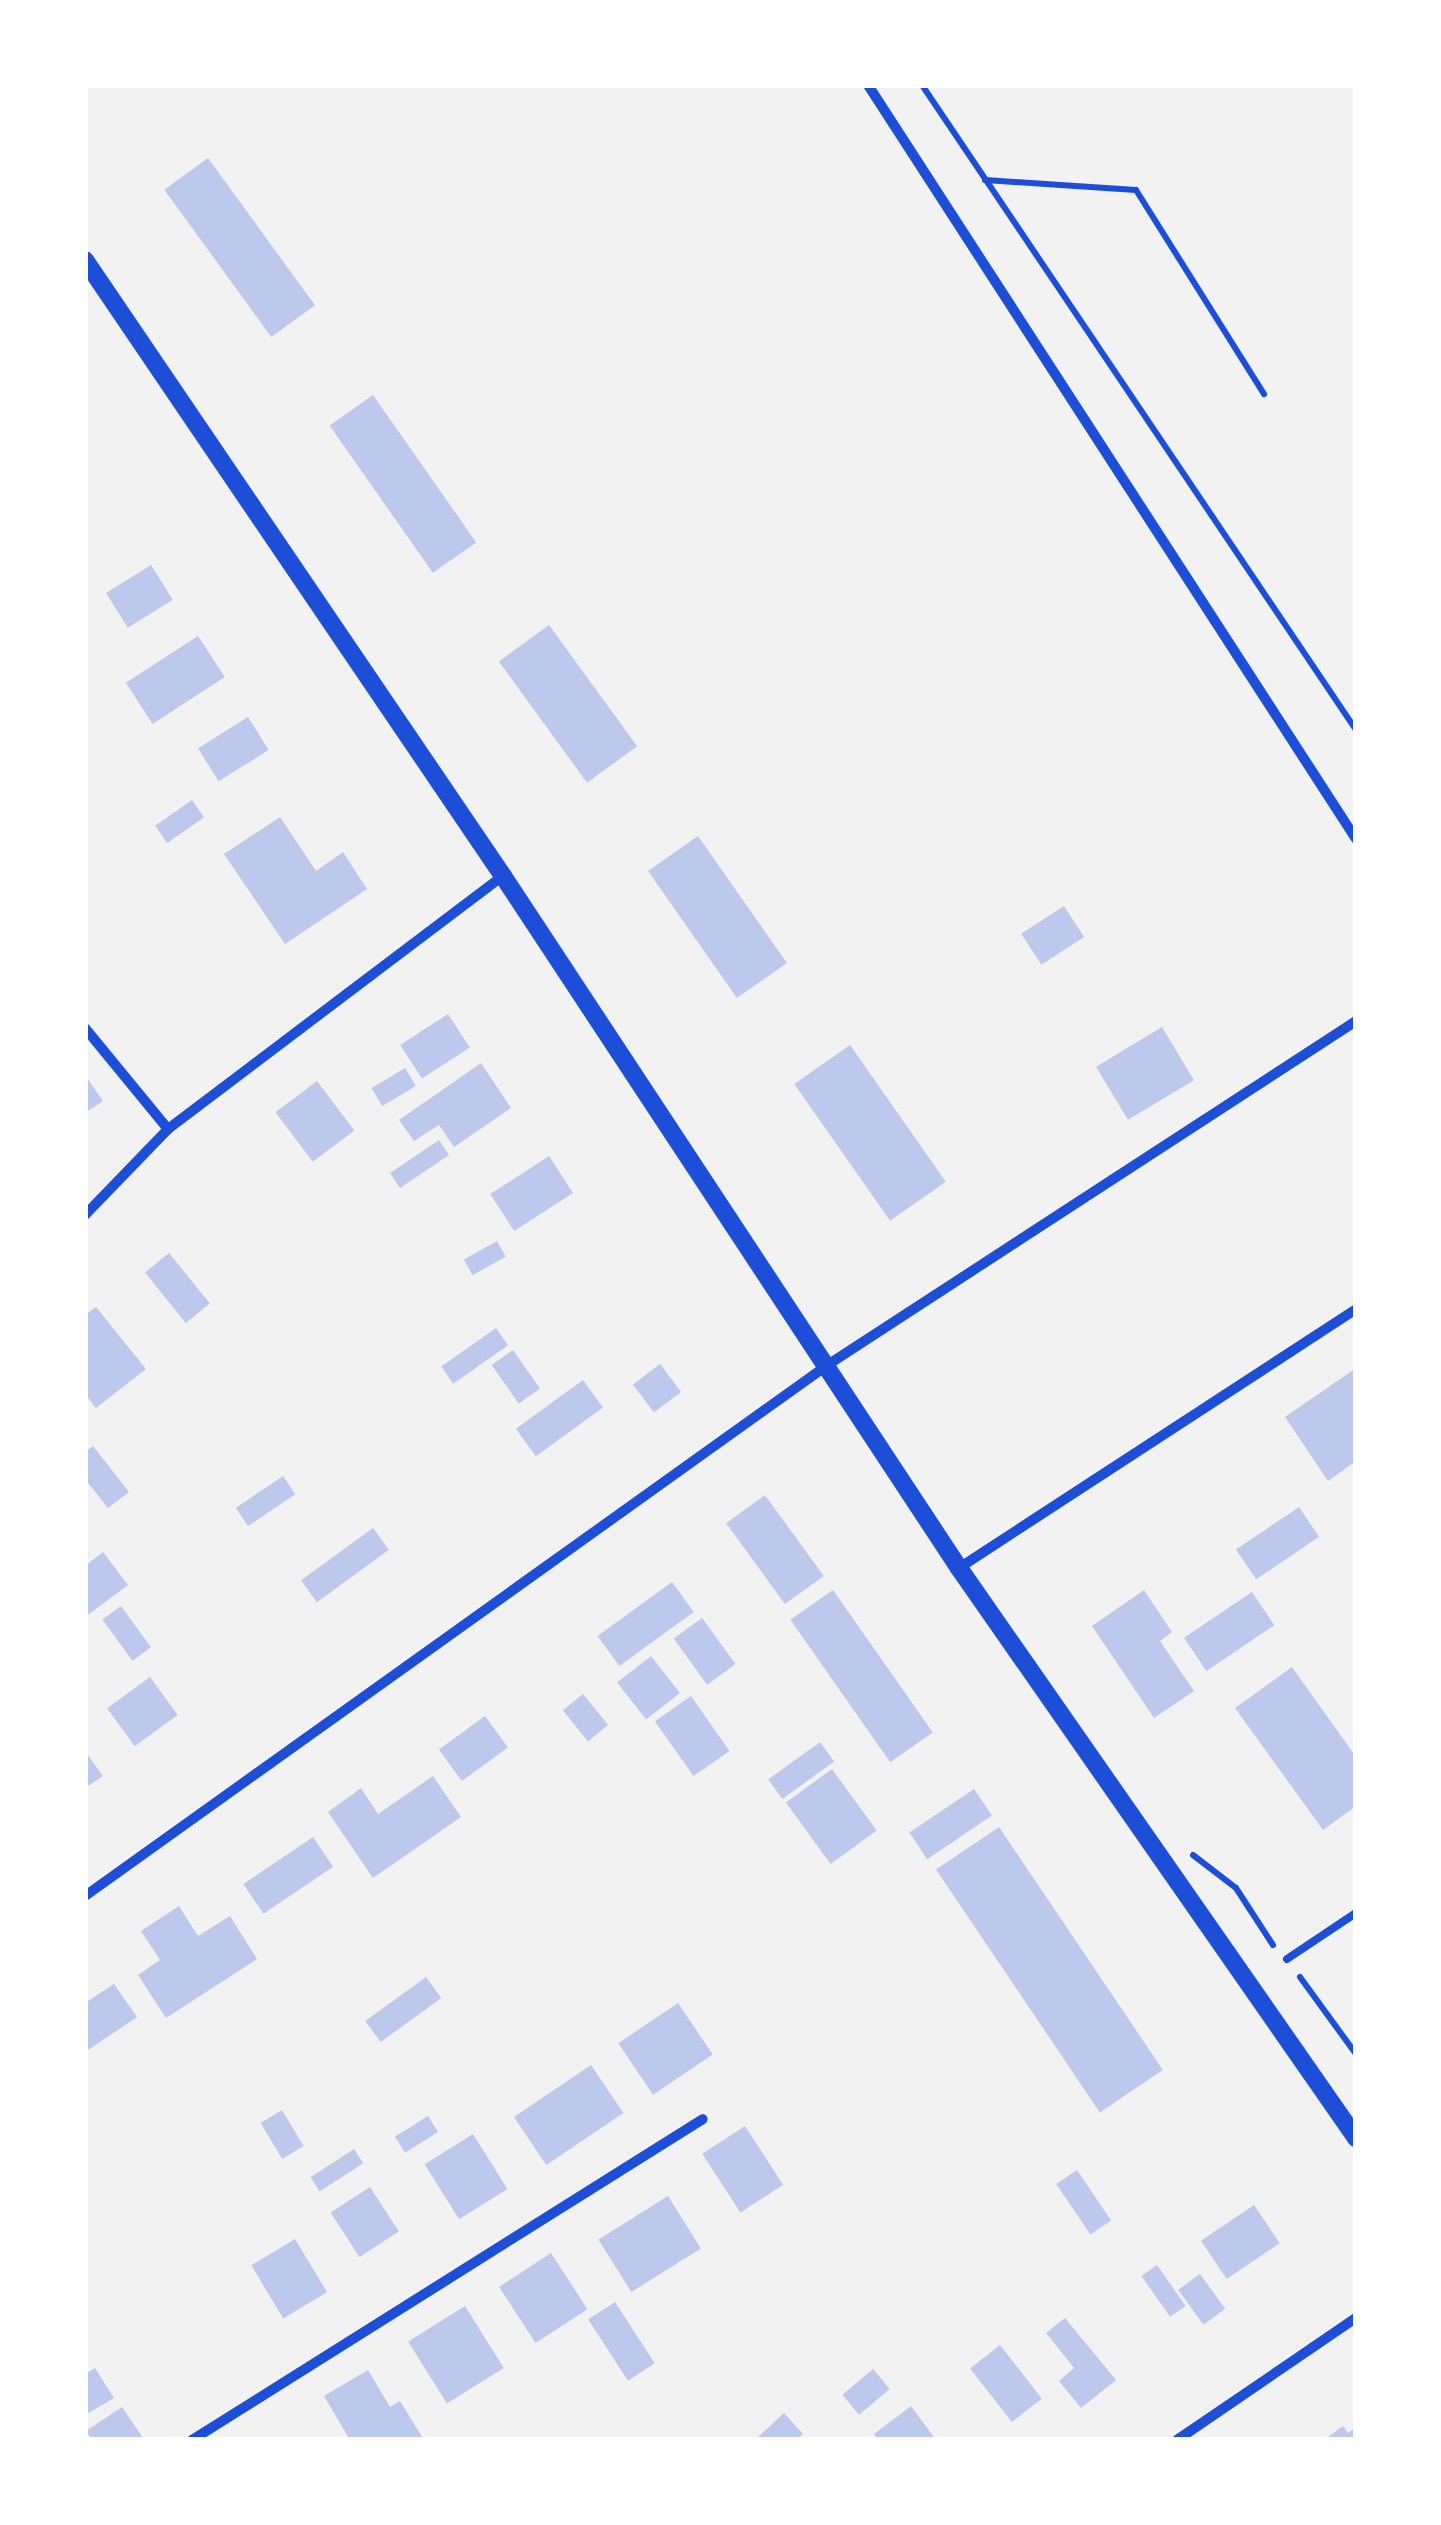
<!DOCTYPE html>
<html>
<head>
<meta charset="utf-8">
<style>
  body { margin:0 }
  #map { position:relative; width:1441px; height:2525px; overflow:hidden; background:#f2f2f2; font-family:Helvetica,sans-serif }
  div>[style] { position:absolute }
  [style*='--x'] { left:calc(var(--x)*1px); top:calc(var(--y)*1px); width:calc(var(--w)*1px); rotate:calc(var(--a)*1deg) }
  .building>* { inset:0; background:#bdc9ec; transform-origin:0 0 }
  .path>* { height:6px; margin:-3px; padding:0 3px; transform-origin:3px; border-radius:3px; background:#1d4ed8 }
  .service>* { height:8px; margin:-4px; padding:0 4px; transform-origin:4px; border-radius:4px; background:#1d4ed8 }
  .minor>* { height:10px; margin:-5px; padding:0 5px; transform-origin:5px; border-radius:5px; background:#1d4ed8 }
  .tertiary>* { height:18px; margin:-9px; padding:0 9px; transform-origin:9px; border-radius:9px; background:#1d4ed8 }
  span { translate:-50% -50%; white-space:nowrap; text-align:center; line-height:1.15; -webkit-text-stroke:8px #fff; paint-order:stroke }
  .frame { position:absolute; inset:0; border:88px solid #fff; pointer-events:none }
</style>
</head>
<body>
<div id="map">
  <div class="building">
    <div style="left:208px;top:158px;width:182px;height:54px;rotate:54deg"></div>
    <div style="left:373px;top:395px;width:180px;height:53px;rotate:55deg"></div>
    <div style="left:151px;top:565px;width:41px;height:53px;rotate:58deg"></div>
    <div style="left:549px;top:625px;width:150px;height:62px;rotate:54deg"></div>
    <div style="left:198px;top:636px;width:49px;height:86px;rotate:57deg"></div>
    <div style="left:248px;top:717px;width:39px;height:59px;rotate:58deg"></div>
    <div style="left:192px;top:800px;width:21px;height:45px;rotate:55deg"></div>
    <div style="clip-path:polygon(280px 817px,316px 871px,343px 852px,367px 889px,285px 944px,224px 854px)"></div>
    <div style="left:698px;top:836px;width:155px;height:61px;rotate:55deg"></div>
    <div style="left:1064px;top:906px;width:37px;height:51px;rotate:57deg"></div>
    <div style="left:448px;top:1014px;width:40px;height:57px;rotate:57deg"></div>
    <div style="left:1162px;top:1027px;width:62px;height:77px;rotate:59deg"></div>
    <div style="left:850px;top:1045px;width:167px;height:68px;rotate:55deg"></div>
    <div style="clip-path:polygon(481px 1063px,511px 1108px,454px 1147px,439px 1125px,414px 1141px,399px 1120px)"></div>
    <div style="left:405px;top:1068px;width:21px;height:39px;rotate:59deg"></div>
    <div style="clip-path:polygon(85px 1075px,103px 1101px,85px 1113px)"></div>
    <div style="left:317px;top:1081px;width:62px;height:52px;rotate:53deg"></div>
    <div style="left:439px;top:1140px;width:18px;height:59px;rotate:56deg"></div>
    <div style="left:549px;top:1156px;width:44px;height:70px;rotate:57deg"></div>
    <div style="left:497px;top:1241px;width:18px;height:38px;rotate:61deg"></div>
    <div style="left:169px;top:1253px;width:65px;height:31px;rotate:51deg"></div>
    <div style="clip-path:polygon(96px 1307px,146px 1369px,96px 1408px,85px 1394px,85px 1315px)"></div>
    <div style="left:496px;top:1328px;width:21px;height:67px;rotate:55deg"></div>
    <div style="left:513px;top:1350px;width:47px;height:26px;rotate:55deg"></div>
    <div style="left:660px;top:1364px;width:35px;height:34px;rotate:53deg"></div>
    <div style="clip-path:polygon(1356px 1368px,1356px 1461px,1328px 1481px,1285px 1417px)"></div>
    <div style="left:583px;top:1380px;width:34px;height:83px;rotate:54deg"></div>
    <div style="clip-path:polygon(93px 1446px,129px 1492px,108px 1508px,85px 1479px,85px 1452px)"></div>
    <div style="left:283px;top:1476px;width:22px;height:57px;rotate:56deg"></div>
    <div style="left:765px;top:1495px;width:100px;height:48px;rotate:54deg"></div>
    <div style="left:1299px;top:1507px;width:36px;height:76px;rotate:56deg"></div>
    <div style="left:373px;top:1528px;width:27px;height:89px;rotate:54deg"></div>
    <div style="clip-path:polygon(103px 1552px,128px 1585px,85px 1617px,85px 1566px)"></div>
    <div style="left:672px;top:1582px;width:37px;height:92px;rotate:54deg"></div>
    <div style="left:833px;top:1590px;width:174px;height:52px;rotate:55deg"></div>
    <div style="clip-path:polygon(1144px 1590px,1172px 1632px,1160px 1641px,1194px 1691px,1154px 1718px,1092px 1626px)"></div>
    <div style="left:1252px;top:1592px;width:40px;height:82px;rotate:56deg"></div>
    <div style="left:121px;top:1606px;width:51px;height:23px;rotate:54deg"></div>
    <div style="left:702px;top:1618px;width:57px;height:35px;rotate:54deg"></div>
    <div style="left:651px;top:1656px;width:47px;height:43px;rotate:52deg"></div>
    <div style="clip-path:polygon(1292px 1667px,1356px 1757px,1356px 1806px,1323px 1830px,1235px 1708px)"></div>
    <div style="left:150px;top:1677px;width:47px;height:53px;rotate:54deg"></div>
    <div style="left:583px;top:1694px;width:40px;height:26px;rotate:51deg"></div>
    <div style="left:691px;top:1696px;width:67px;height:44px;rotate:55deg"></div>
    <div style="left:485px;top:1716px;width:39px;height:57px;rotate:54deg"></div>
    <div style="left:820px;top:1742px;width:24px;height:64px;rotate:54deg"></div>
    <div style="clip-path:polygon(85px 1751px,103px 1776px,85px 1788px)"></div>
    <div style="left:832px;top:1769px;width:76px;height:57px;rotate:54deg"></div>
    <div style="clip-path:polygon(433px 1776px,461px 1817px,373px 1878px,328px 1812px,361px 1788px,378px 1814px)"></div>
    <div style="left:974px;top:1789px;width:32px;height:78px;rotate:56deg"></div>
    <div style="left:999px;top:1827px;width:293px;height:76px;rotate:56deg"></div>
    <div style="left:313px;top:1837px;width:36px;height:84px;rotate:56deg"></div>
    <div style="clip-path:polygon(179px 1906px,198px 1936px,230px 1916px,257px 1959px,166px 2018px,138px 1975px,160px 1960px,141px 1931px)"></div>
    <div style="left:426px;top:1977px;width:26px;height:75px;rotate:54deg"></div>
    <div style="clip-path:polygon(114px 1984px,137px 2017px,85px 2052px,85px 2003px)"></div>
    <div style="left:678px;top:2003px;width:62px;height:72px;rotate:56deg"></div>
    <div style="left:591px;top:2065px;width:58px;height:93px;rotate:56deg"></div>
    <div style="left:282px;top:2110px;width:42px;height:25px;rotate:59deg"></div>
    <div style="left:428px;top:2116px;width:19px;height:39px;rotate:58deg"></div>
    <div style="left:745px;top:2126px;width:70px;height:51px;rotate:57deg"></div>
    <div style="left:473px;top:2134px;width:65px;height:57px;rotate:58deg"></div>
    <div style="left:354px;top:2149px;width:17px;height:52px;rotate:57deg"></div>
    <div style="left:1077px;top:2170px;width:61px;height:25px;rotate:56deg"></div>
    <div style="left:370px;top:2187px;width:53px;height:47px;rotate:57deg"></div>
    <div style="left:668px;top:2196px;width:62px;height:82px;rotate:58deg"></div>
    <div style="left:1254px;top:2205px;width:46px;height:64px;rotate:56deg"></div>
    <div style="left:295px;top:2239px;width:62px;height:51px;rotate:59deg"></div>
    <div style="left:551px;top:2253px;width:67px;height:62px;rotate:57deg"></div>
    <div style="left:1157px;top:2265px;width:50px;height:19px;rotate:55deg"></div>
    <div style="left:1200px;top:2274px;width:43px;height:27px;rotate:54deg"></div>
    <div style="left:615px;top:2302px;width:73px;height:32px;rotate:57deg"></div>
    <div style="left:465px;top:2306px;width:73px;height:67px;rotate:58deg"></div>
    <div style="clip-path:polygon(1065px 2318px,1116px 2380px,1081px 2408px,1059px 2381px,1074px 2368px,1046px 2333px)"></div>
    <div style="left:1000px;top:2345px;width:68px;height:38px;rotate:52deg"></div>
    <div style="clip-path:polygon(95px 2368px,114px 2398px,85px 2415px,85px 2374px)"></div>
    <div style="left:873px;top:2369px;width:26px;height:40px;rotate:50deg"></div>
    <div style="clip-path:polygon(368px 2370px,390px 2407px,400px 2401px,424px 2440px,350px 2440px,324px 2396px)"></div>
    <div style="clip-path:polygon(911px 2406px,936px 2440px,878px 2440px,874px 2434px)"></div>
    <div style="clip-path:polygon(122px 2407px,143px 2438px,92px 2440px,86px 2431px)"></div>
    <div style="clip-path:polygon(784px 2413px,803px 2434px,795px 2440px,755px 2440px)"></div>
    <div style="clip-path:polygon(1343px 2426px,1348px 2433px,1356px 2427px,1356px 2440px,1324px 2440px)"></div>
  </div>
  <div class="path">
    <div style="--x:922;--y:85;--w:777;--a:56.06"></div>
    <div style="--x:985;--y:180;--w:151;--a:3.8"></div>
    <div style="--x:1136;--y:190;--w:241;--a:57.9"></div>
    <div style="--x:1193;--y:1855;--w:54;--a:37.5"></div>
    <div style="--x:1236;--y:1888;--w:68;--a:57"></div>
    <div style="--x:1300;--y:1977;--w:95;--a:54"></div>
  </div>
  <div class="service">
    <div style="--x:1287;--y:1959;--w:83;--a:-33.7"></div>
  </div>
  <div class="minor">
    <div style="--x:868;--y:85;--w:898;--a:57.09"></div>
    <div style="--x:85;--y:1028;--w:131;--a:50.6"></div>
    <div style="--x:85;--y:1215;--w:120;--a:-46"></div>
    <div style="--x:168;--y:1129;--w:420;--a:-37.1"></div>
    <div style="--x:959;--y:1568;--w:474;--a:-33.1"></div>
    <div style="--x:85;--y:1896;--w:911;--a:-35.57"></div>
    <div style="--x:826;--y:1366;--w:632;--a:-33.06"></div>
    <div style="--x:192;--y:2440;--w:603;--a:-32.14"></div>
    <div style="--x:1177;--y:2440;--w:217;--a:-34.3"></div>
  </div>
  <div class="tertiary">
    <div style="--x:85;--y:260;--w:744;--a:55.84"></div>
    <div style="--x:503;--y:876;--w:829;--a:56.62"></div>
    <div style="--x:959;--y:1568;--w:695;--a:55.14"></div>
  </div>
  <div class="frame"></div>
</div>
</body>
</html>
